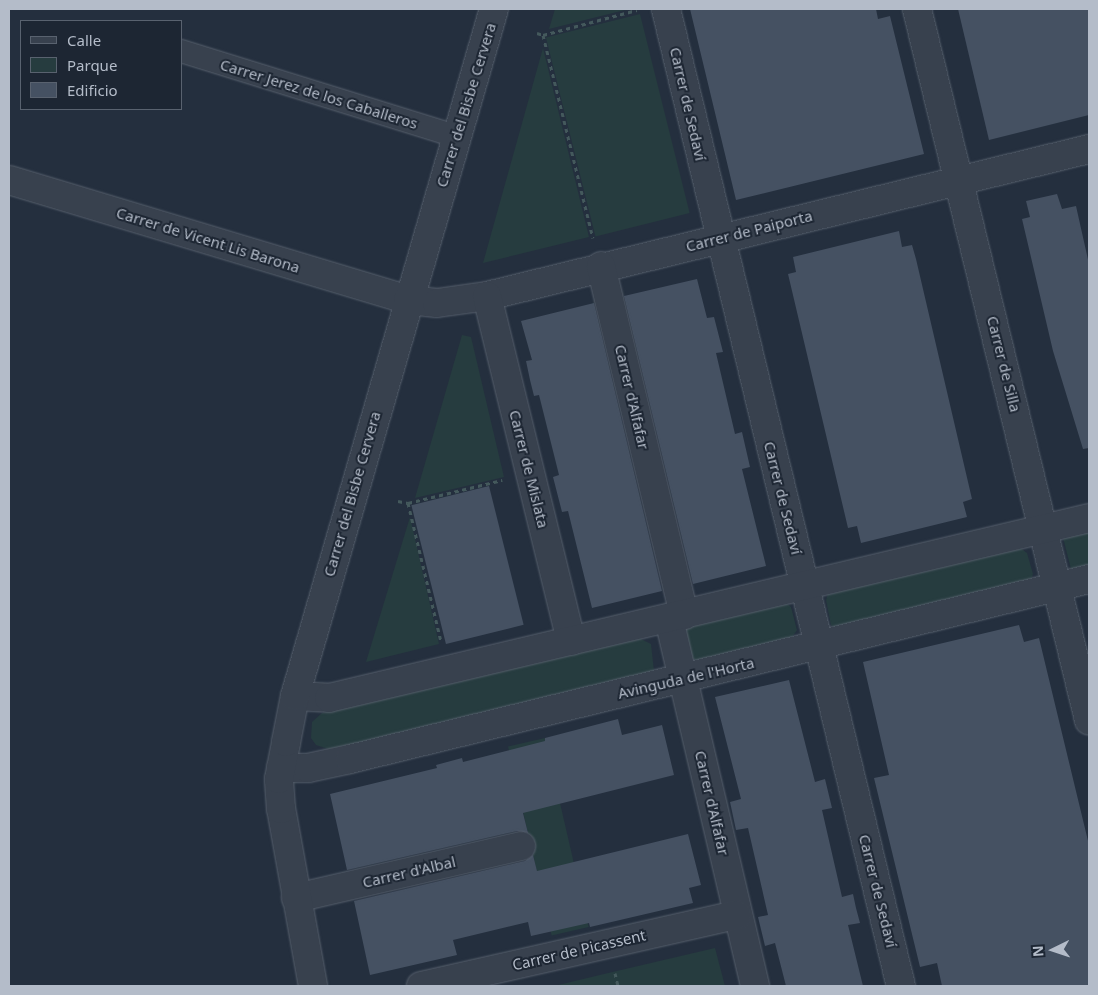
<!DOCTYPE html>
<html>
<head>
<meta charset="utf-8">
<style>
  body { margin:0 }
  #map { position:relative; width:1098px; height:995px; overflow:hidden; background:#242f3e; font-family:"Noto Sans",sans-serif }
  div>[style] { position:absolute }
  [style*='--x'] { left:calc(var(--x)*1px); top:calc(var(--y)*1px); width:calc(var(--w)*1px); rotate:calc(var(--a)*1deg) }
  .green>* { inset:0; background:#263c3f; transform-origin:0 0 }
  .building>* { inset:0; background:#455162; transform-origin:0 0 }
  .path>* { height:3px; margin-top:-1.5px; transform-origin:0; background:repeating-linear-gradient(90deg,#44595c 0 4px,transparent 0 8px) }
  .roads { filter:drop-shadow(0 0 1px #565f6c) drop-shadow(0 0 1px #565f6c) }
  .pedestrian>* { height:22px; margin:-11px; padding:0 11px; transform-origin:11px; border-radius:11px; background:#38414e }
  .minor>* { height:28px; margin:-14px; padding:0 14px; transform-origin:14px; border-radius:14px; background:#38414e }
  span { translate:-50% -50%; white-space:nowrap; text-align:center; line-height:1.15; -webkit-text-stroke:4px #1d2633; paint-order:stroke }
  .street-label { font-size:15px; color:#b4bcc9 }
  .frame { position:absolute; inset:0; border:10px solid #b4bcc9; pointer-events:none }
  .legend { position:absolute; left:20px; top:20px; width:162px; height:90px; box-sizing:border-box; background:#1d2633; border:1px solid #59626f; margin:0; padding:6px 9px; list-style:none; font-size:15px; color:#b4bcc9 }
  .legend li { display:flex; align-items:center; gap:10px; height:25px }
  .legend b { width:25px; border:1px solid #59626f }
  .north { position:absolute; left:1028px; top:925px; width:50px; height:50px; -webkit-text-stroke:4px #1d2633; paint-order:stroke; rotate:266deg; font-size:14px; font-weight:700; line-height:20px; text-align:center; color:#b4bcc9 }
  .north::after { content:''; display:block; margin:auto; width:18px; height:22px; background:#b4bcc9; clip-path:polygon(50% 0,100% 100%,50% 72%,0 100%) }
</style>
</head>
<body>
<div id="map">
  <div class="green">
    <div style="clip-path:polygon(555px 9px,629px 9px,549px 29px)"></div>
    <div style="left:640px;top:14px;width:205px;height:97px;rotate:76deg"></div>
    <div style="clip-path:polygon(543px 48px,589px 237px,483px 263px)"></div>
    <div style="clip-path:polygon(462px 335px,471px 337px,504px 477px,415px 498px)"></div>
    <div style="clip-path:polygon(410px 517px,439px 644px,366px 662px)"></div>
    <div style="clip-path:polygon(1089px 530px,1089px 568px,1071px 569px,1063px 538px)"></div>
    <div style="clip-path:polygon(1018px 546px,1027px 553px,1033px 574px,1031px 580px,835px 628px,831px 625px,826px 600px,828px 593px)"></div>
    <div style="clip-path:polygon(786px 603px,791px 607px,797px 630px,790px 640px,697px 661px,690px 657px,686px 627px)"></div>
    <div style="clip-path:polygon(639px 638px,651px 644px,654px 671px,331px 750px,316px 745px,311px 738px,312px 722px,322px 713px)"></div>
    <div style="left:545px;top:738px;width:194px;height:38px;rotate:77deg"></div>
    <div style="clip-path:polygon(715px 948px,725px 986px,554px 986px,604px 974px)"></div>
  </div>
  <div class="building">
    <div style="clip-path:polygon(690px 9px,876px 9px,878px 19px,890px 16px,924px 154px,736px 200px)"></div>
    <div style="clip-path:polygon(958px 9px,1089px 9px,1089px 115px,989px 140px)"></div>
    <div style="clip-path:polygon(1057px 194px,1062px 209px,1076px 206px,1089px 264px,1089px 448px,1083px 449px,1053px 351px,1022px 219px,1030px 217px,1026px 201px)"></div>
    <div style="clip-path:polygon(899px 231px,902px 247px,912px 245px,916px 259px,972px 499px,963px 502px,967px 517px,861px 543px,857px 526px,848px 528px,788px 274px,796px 272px,793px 257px)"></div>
    <div style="clip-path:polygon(697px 279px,707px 318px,714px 317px,723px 352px,716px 353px,735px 434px,742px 432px,750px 467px,742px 469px,766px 566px,693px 584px,624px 296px)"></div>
    <div style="clip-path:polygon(594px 303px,662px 591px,592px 608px,568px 511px,562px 512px,553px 477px,559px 475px,539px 395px,534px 396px,530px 380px,526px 361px,532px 360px,521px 321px)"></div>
    <div style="left:489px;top:486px;width:143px;height:80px;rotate:76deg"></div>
    <div style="clip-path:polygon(1019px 625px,1024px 642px,1039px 638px,1089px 845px,1089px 986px,942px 986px,937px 963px,920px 967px,874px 778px,889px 775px,863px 662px)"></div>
    <div style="clip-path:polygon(789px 680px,815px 782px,825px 779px,832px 808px,822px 810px,842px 897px,853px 894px,856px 908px,860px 923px,848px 925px,863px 986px,786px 986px,775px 943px,765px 946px,758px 917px,768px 915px,748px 828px,736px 830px,730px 802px,741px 799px,715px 697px)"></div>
    <div style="clip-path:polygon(618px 719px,622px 735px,662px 725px,674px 775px,523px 813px,528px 833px,517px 831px,347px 870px,330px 794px,437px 768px,436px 765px,462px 758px,463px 762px,545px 741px,545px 738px)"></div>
    <div style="clip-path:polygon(688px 834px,701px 885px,689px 888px,693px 903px,590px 927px,589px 923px,531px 936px,528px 922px,453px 940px,457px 955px,370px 975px,354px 901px,525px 861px,533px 855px,537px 871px)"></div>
  </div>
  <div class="path">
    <div style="--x:537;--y:33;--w:6;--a:18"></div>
    <div style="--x:543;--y:35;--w:97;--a:-14.9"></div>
    <div style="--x:543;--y:35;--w:209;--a:76.2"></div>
    <div style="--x:398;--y:501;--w:10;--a:11"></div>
    <div style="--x:408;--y:503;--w:142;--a:76.6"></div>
    <div style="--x:408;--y:503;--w:97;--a:-13.7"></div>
    <div style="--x:615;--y:973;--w:13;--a:77"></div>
  </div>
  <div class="roads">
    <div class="pedestrian">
      <div style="--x:181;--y:51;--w:288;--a:17.2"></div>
    </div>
    <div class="minor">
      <div style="--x:666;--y:9;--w:1005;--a:76.48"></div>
      <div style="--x:917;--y:9;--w:732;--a:76.4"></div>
      <div style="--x:9;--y:180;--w:417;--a:16.7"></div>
      <div style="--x:408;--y:300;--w:29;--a:6"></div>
      <div style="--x:437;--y:303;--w:50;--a:-8"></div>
      <div style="--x:487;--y:296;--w:620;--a:-13.72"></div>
      <div style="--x:601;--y:266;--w:359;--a:76.6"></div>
      <div style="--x:487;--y:296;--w:355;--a:76.3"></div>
      <div style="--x:669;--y:619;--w:377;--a:76.8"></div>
      <div style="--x:295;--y:696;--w:34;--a:3"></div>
      <div style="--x:329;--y:698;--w:781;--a:-13.32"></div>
      <div style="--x:281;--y:768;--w:27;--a:0"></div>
      <div style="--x:308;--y:768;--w:43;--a:-12.1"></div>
      <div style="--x:350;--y:759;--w:761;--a:-13.69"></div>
      <div style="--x:296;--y:898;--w:231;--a:-13"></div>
      <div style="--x:313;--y:986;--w:180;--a:-100.2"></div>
      <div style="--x:281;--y:809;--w:30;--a:-94"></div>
      <div style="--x:279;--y:779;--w:38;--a:-79"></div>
      <div style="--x:286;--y:742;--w:47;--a:-78.9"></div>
      <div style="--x:295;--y:696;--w:715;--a:-73.85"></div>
      <div style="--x:421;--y:986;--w:324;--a:-12.7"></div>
    </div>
  </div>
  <div class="street-label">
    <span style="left:319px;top:94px;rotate:17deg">Carrer Jerez de los Caballeros</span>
    <span style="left:688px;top:104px;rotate:77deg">Carrer de Sedaví</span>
    <span style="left:466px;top:105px;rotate:-73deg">Carrer del Bisbe Cervera</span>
    <span style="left:749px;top:231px;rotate:-14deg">Carrer de Paiporta</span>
    <span style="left:208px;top:240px;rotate:17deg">Carrer de Vicent Lis Barona</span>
    <span style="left:1004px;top:364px;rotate:76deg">Carrer de Silla</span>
    <span style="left:632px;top:397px;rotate:77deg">Carrer d'Alfafar</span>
    <span style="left:529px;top:469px;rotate:76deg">Carrer de Mislata</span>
    <span style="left:352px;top:494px;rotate:-74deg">Carrer del Bisbe Cervera</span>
    <span style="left:783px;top:498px;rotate:76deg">Carrer de Sedaví</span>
    <span style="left:686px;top:678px;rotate:-13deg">Avinguda de l'Horta</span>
    <span style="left:712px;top:803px;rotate:77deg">Carrer d'Alfafar</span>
    <span style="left:409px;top:872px;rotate:-13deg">Carrer d'Albal</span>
    <span style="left:878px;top:891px;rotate:76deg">Carrer de Sedaví</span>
    <span style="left:579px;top:950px;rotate:-13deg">Carrer de Picassent</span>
  </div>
  <div class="frame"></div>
  <ul class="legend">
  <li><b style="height:6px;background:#38414e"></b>Calle</li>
  <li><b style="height:14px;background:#263c3f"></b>Parque</li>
  <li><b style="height:14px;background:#455162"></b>Edificio</li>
  </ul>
  <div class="north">N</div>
</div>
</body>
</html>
